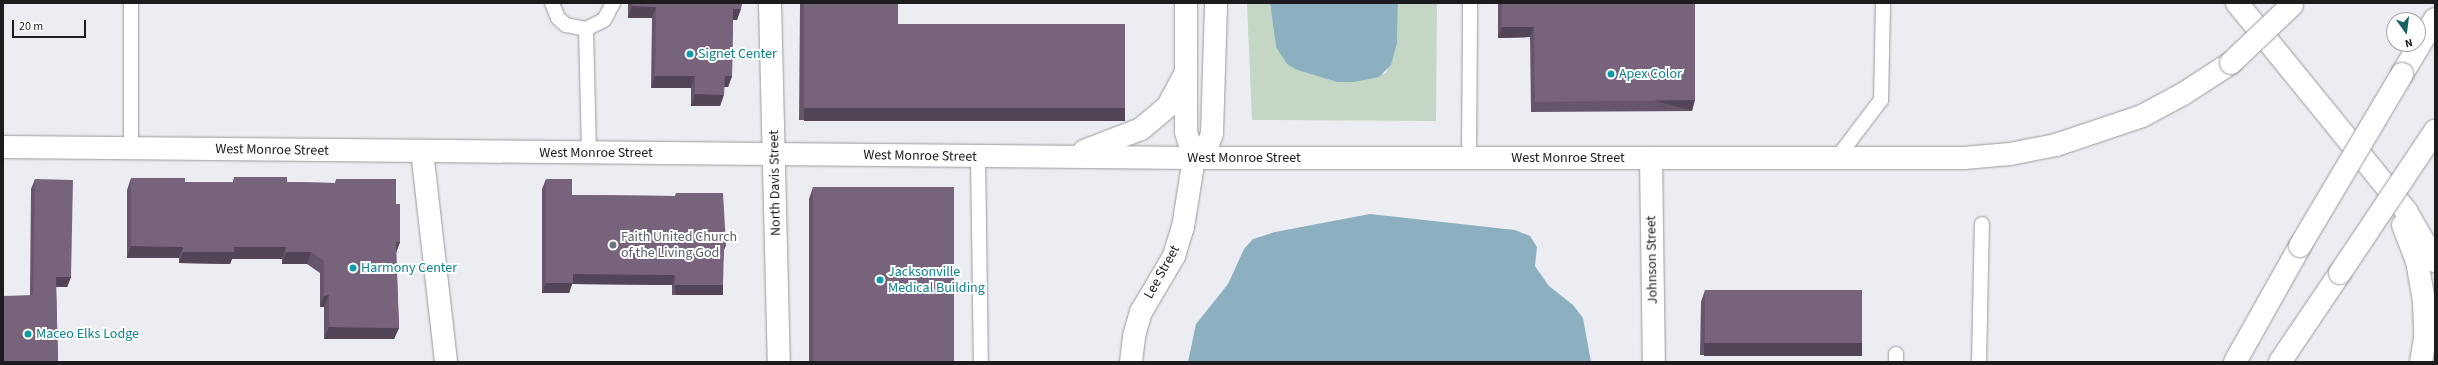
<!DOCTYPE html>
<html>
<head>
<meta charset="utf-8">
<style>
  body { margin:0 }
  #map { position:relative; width:2438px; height:365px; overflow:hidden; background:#ecedf2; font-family:"Source Sans 3",sans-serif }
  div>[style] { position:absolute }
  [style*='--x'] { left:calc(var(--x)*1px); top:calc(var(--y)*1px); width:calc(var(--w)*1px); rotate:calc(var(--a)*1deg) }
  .green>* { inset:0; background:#c4d7c4 }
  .water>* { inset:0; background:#8db0c1 }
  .roads { filter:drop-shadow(0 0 1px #989a9e) drop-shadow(0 0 1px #989a9e) }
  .service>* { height:14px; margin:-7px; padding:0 7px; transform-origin:7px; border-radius:7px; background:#fff }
  .minor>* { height:22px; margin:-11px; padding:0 11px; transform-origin:11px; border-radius:11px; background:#fff }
  .tertiary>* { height:22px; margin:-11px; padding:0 11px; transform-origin:11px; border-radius:11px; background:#fff }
  .motorway>* { height:22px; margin:-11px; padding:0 11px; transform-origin:11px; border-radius:11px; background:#fff }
  .bridges { filter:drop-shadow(0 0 1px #989a9e) drop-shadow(0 0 1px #989a9e) }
  .motorway-bridge>* { height:22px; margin:-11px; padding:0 11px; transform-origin:11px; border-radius:11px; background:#fff }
  .wall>* { inset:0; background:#66556b }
  .shaded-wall>* { inset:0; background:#534557; transform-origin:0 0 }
  .building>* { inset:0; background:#77637c; transform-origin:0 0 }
  .dots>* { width:11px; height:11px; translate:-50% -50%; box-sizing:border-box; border:2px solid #fff; border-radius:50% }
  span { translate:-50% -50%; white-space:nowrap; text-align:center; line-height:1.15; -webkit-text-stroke:4px #fff; paint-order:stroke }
  .culture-label { font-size:14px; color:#0d838f }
  .left { translate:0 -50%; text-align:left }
  .street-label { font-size:14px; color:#1c1c1e }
  .worship-label { font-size:14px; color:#5b616d }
  .frame { position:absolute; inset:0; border:4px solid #1c1c1e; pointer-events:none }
  .north { position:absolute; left:2386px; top:12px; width:40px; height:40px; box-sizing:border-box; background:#fff; border:1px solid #a4a4a5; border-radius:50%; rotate:166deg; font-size:11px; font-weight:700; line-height:16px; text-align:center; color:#1c1c1e }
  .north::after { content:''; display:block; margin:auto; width:14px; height:18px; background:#166462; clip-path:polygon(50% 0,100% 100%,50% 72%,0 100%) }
  .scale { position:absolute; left:12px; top:20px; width:74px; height:18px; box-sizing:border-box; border:2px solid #1c1c1e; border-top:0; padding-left:5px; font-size:12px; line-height:14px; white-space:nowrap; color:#1c1c1e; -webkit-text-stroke:3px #fff; paint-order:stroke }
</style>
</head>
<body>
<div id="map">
  <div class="green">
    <div style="clip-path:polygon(1247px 3px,1270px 3px,1276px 47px,1297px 70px,1337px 82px,1354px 82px,1386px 73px,1397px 43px,1398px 3px,1437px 3px,1436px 121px,1252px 120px)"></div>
  </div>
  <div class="water">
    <div style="clip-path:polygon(1270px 3px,1398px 3px,1397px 43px,1391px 65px,1379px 77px,1354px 82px,1337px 82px,1297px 70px,1287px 64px,1276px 47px)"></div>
    <div style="clip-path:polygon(1370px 214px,1515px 230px,1530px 236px,1537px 247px,1535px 266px,1549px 286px,1573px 305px,1583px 318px,1591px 362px,1188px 362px,1196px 324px,1228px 284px,1244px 249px,1253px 239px,1275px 232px)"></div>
  </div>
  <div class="roads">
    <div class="service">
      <div style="--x:552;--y:3;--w:16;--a:68"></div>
      <div style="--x:558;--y:18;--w:11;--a:41"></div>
      <div style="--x:566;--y:25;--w:20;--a:11"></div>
      <div style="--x:586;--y:29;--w:20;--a:-27"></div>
      <div style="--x:604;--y:20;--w:19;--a:-62"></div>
      <div style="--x:586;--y:29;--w:123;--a:88.6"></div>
      <div style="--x:131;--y:148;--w:145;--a:-90"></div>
      <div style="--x:978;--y:156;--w:206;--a:89.2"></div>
      <div style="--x:1469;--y:158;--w:155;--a:-89.6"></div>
      <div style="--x:1837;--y:158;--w:73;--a:-52.8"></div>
      <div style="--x:1881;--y:100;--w:97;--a:-88.8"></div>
      <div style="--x:1896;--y:362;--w:8;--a:-90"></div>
      <div style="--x:1979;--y:362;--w:138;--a:-88.8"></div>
    </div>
    <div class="minor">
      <div style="--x:422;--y:151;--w:212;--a:83.5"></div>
      <div style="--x:1651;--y:158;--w:204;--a:89.2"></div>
    </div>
    <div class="tertiary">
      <div style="--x:770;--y:3;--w:359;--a:88.6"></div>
      <div style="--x:3;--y:147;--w:1191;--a:0.53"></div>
      <div style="--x:1194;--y:158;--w:643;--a:0"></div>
      <div style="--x:1084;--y:151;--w:61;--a:-21.1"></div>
      <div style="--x:1141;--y:129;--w:35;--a:-40"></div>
      <div style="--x:1168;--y:106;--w:34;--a:-62"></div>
      <div style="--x:1194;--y:158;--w:17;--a:-40"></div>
      <div style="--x:1207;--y:147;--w:15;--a:-70"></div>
      <div style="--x:1212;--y:133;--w:130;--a:-88.2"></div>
      <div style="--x:1131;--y:362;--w:26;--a:-83"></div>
      <div style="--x:1134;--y:336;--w:25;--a:-74"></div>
      <div style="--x:1141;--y:312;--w:65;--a:-59.5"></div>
      <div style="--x:1174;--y:256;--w:30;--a:-73"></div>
      <div style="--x:1183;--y:227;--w:70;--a:-80.9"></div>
      <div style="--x:1194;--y:158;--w:27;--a:-107"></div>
      <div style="--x:1186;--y:132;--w:129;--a:-90"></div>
    </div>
    <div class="motorway">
      <div style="--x:2237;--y:3;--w:268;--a:50.9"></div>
      <div style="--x:2406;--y:211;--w:58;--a:59.9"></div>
      <div style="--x:2402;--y:74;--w:64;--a:-59"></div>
      <div style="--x:1837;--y:158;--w:127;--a:0"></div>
      <div style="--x:1964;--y:158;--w:46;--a:-5"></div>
      <div style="--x:2010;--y:154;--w:47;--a:-11.1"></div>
      <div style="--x:2056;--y:145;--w:91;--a:-18.6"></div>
      <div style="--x:2142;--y:116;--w:47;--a:-28.2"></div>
      <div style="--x:2183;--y:94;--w:57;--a:-32.9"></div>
      <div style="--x:2403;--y:225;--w:39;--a:69"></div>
      <div style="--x:2417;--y:261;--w:41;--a:80.1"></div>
      <div style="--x:2424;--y:301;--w:38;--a:88"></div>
      <div style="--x:2425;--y:339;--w:23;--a:100"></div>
      <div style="--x:2235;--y:362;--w:133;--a:-60.7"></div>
      <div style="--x:2280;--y:362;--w:107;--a:-56"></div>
    </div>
  </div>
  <div class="bridges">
    <div class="motorway-bridge">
      <div style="--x:2231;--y:63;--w:84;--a:-43.6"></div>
      <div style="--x:2300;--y:246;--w:200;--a:-59.3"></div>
      <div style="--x:2340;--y:273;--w:171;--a:-56.2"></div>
    </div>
  </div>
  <div class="wall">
    <div style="clip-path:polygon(628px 3px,742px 3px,737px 20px,733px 20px,732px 76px,728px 87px,724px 87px,720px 106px,691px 106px,691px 88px,651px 88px,652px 18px,628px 18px)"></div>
    <div style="clip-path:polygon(800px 3px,898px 3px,898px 24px,1121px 121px,799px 120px)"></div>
    <div style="clip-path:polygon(1498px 3px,1695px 3px,1692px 111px,1531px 112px,1530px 37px,1498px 38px)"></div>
    <div style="clip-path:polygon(234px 177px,287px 182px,335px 183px,336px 179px,396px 204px,400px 242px,396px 252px,399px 328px,394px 339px,324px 339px,324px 307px,320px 307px,320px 273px,307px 264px,282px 264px,282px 259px,232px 259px,230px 264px,179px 263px,179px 258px,127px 258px,127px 190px,131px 178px,185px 182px,233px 182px)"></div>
    <div style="clip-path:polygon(35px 179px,71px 277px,67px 287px,56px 287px,58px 362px,30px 295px,31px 189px)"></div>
    <div style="clip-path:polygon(546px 179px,572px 195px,675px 196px,676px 193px,724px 252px,720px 295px,672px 295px,672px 285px,572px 284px,569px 293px,542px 293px,542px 189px)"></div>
    <div style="clip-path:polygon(813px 187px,955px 362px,809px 362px,809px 199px)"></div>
    <div style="clip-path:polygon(1705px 290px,1862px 343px,1858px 355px,1700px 355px,1701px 302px)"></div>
  </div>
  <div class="shaded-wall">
    <div style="clip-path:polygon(632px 6px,656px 7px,652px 18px,628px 18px)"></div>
    <div style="clip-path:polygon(733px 9px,741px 9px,737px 20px,728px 20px)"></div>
    <div style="clip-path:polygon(1502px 27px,1534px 27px,1530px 37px,1498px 38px)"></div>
    <div style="clip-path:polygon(655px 76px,695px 76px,691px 88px,651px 88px)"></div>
    <div style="clip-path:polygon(725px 76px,732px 76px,728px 87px,720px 87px)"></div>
    <div style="clip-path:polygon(695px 94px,724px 95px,720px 106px,691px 106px)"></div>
    <div style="left:1695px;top:100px;width:11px;height:160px;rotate:105deg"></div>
    <div style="left:804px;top:108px;width:321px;height:13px"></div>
    <div style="clip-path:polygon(396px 242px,400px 242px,396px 253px)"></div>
    <div style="clip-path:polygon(724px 245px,726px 245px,722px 255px)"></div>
    <div style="clip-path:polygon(131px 246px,183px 247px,179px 258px,127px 258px)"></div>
    <div style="clip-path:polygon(234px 247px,286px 247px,282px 259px,232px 259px,230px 264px,179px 263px,183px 252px)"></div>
    <div style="clip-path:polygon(286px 252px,311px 252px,307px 264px,282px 264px)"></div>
    <div style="clip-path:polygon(573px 274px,675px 275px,672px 285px,572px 284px,569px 293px,542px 293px,546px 283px)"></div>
    <div style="clip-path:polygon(56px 277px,71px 277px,67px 287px,52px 287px)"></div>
    <div style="left:675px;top:285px;width:48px;height:10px"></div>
    <div style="clip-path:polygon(329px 295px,324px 307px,320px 307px,324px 296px)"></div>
    <div style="clip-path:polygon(329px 327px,399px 328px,394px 339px,324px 339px)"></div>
    <div style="left:1704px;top:343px;width:158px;height:13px"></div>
  </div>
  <div class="building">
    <div style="clip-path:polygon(632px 3px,742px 3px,741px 9px,733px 9px,732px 76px,725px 76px,724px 95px,695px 94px,695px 76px,655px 76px,656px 7px,632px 6px)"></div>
    <div style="clip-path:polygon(804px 3px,898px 3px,898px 24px,1125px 24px,1125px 108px,804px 108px)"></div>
    <div style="clip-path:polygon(1502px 3px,1695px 3px,1695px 100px,1535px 102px,1534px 27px,1502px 27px)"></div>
    <div style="clip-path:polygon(234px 177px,287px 177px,287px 182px,336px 183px,336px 179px,396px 179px,396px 204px,400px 204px,400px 242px,396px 242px,399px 328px,329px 327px,329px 295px,324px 296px,324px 261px,311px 252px,286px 252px,286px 247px,234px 247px,234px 252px,183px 252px,183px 247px,131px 246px,131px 178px,185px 178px,185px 182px,234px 182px)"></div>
    <div style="clip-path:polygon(35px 179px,73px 180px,71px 277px,56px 277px,58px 362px,3px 362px,3px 296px,33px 295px)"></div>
    <div style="clip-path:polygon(546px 179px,572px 179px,572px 195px,676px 196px,676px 193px,723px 193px,726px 245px,724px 245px,723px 285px,675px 285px,675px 275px,573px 274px,573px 283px,546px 283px)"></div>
    <div style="left:813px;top:187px;width:141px;height:175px"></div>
    <div style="left:1705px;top:290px;width:157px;height:53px"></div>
  </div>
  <div class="dots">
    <div style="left:690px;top:54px;background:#0f9aa8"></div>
    <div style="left:1611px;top:74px;background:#0f9aa8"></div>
    <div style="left:613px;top:245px;background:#6b7280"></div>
    <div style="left:353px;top:268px;background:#0f9aa8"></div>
    <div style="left:880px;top:280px;background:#0f9aa8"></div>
    <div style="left:28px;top:334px;background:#0f9aa8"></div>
  </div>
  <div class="culture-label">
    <span class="left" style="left:698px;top:54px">Signet Center</span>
    <span class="left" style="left:1619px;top:74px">Apex Color</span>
    <span class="left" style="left:361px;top:268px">Harmony Center</span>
    <span class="left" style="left:888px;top:280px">Jacksonville<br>Medical Building</span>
    <span class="left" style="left:36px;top:334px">Maceo Elks Lodge</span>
  </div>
  <div class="street-label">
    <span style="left:272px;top:150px;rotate:1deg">West Monroe Street</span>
    <span style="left:596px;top:153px">West Monroe Street</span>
    <span style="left:920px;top:156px;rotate:1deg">West Monroe Street</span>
    <span style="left:1244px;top:158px">West Monroe Street</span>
    <span style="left:1568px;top:158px">West Monroe Street</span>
    <span style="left:775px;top:183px;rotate:-91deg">North Davis Street</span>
    <span style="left:1652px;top:260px;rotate:-91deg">Johnson Street</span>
    <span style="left:1162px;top:272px;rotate:-61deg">Lee Street</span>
  </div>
  <div class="worship-label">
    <span class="left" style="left:621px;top:245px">Faith United Church<br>of the Living God</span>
  </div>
  <div class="frame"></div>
  <div class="north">N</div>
  <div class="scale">20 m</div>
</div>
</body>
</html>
